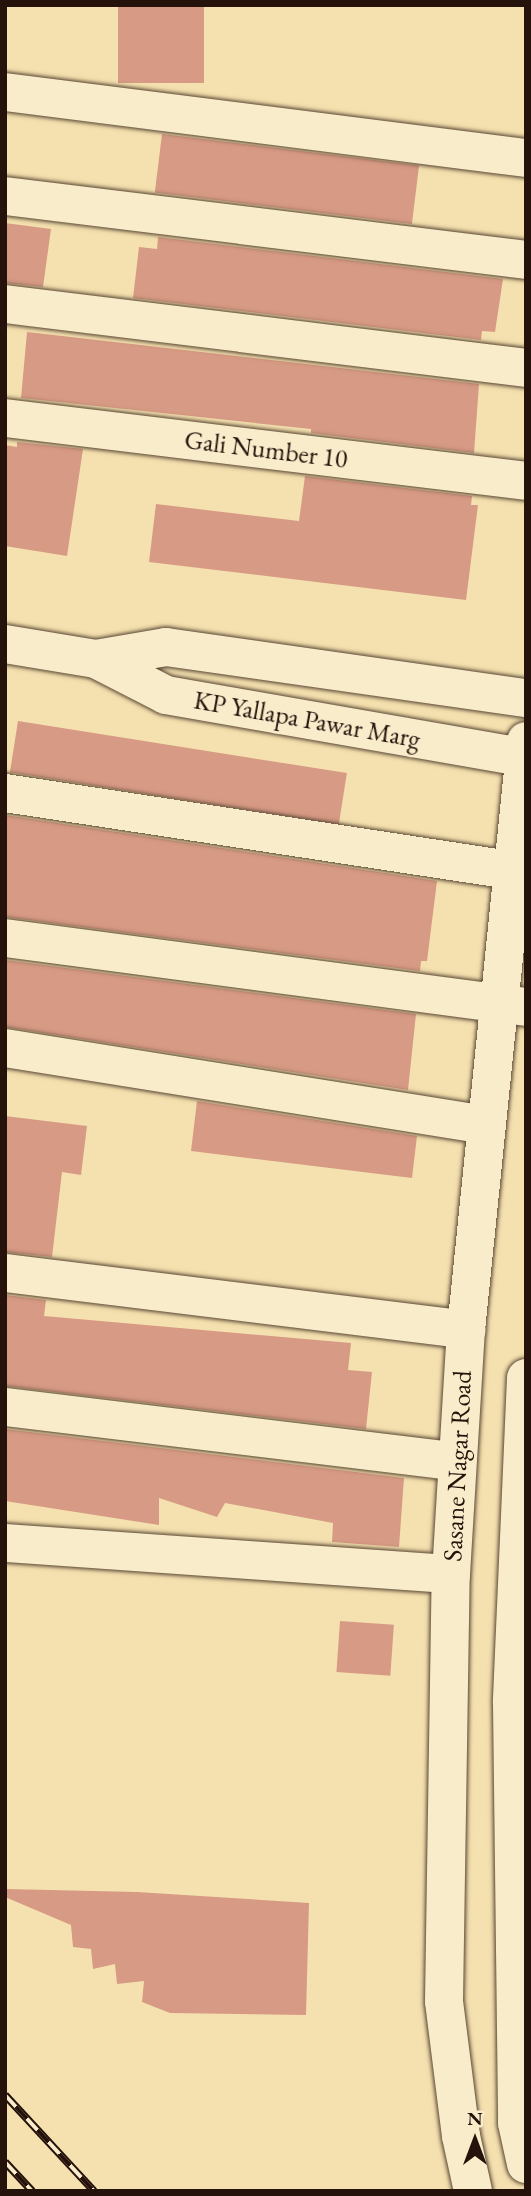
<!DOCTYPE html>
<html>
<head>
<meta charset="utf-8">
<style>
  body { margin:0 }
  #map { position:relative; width:531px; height:2196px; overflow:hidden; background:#f5e1af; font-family:"EB Garamond",serif }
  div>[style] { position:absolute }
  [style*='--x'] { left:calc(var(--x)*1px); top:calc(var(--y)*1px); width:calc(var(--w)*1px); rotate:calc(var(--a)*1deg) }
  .building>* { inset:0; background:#d79a84; transform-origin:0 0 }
  .roads { filter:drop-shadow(0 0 2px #594634) drop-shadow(0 0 2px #594634) }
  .minor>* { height:38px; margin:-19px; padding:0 19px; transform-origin:19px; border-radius:19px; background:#f8eccb }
  .rail>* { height:8px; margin-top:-4px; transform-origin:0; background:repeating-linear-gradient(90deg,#f8eccb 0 16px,#25120b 0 32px); box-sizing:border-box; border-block:2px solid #25120b }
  span { translate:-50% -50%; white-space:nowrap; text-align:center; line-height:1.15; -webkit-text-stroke:5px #f8eccb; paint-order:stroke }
  .street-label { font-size:26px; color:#25120b }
  .frame { position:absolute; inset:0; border:7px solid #25120b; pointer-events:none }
  .north { position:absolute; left:440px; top:2105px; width:70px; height:70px; -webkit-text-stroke:5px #f8eccb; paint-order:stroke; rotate:0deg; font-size:19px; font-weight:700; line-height:28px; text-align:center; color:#25120b }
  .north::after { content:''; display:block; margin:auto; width:24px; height:32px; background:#25120b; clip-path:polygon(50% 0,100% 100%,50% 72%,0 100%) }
</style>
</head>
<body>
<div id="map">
  <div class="building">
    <div style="left:118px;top:5px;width:86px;height:78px"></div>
    <div style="left:162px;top:134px;width:259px;height:59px;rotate:7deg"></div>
    <div style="clip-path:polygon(5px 223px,51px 229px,43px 287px,5px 283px)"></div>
    <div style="clip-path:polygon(158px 237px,503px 279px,495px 332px,482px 331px,481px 340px,133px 298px,139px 247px,157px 249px)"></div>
    <div style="clip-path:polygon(27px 332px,479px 384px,474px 453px,311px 433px,311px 429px,21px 398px)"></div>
    <div style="clip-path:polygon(17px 442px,83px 449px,67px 556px,5px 546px,5px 445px,17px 447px)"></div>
    <div style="clip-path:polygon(305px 476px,472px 496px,471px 505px,478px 505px,466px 600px,149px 562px,156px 504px,299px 521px)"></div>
    <div style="left:18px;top:721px;width:333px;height:52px;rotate:9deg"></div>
    <div style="clip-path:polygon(5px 815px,437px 881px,427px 961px,421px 961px,420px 971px,5px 917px)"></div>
    <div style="clip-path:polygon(5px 960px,416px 1014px,408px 1090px,5px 1027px)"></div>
    <div style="clip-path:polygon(197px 1101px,417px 1136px,412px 1178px,191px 1151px)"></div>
    <div style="clip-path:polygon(5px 1116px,87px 1126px,81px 1175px,62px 1172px,52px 1257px,5px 1252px)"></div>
    <div style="clip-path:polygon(5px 1295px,46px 1300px,44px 1316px,351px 1343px,348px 1370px,372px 1372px,366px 1429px,5px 1386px)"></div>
    <div style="clip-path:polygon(5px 1429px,404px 1478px,399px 1547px,332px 1542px,333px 1523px,225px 1503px,217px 1517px,159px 1498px,159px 1525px,5px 1501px)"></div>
    <div style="left:340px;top:1621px;width:54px;height:51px;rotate:4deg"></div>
    <div style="clip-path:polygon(5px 1889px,137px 1892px,309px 1903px,306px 2015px,170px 2013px,142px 2002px,144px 1981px,117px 1984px,115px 1964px,93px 1969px,91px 1949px,73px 1947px,71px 1925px,5px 1897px)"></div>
  </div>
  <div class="roads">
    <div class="minor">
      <div style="--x:5;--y:92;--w:525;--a:7.22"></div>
      <div style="--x:5;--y:196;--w:525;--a:7"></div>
      <div style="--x:5;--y:304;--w:525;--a:7"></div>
      <div style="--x:5;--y:418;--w:525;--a:6.89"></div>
      <div style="--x:5;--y:644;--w:92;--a:9.4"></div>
      <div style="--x:96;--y:659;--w:79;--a:27.2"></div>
      <div style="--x:166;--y:695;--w:365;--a:9.9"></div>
      <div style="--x:96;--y:659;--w:71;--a:-9.7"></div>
      <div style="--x:166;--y:647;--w:364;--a:8.1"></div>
      <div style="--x:5;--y:793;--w:511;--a:8.67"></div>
      <div style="--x:5;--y:938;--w:526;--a:7.54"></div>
      <div style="--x:5;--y:1048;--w:487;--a:9.1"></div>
      <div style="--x:5;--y:1273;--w:465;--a:7"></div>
      <div style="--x:526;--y:1378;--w:325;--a:92.5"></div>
      <div style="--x:512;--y:1703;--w:420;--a:89.3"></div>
      <div style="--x:517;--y:2123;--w:42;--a:77.6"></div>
      <div style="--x:5;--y:1407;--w:455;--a:6.9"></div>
      <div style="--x:5;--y:1543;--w:447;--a:4"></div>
      <div style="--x:473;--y:2191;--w:56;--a:-102.3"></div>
      <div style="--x:461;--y:2136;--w:136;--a:-97.2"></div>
      <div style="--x:444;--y:2001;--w:427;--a:-89.1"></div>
      <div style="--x:451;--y:1574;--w:244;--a:-86.5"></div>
      <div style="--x:466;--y:1330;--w:592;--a:-84.18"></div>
    </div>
  </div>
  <div class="rail">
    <div style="--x:5;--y:2095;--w:131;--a:47.2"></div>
    <div style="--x:5;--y:2162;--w:40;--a:47"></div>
  </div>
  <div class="street-label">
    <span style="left:266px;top:450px;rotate:7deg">Gali Number 10</span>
    <span style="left:307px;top:720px;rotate:10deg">KP Yallapa Pawar Marg</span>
    <span style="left:458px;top:1466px;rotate:-87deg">Sasane Nagar Road</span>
  </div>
  <div class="frame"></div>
  <div class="north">N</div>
</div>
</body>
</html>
